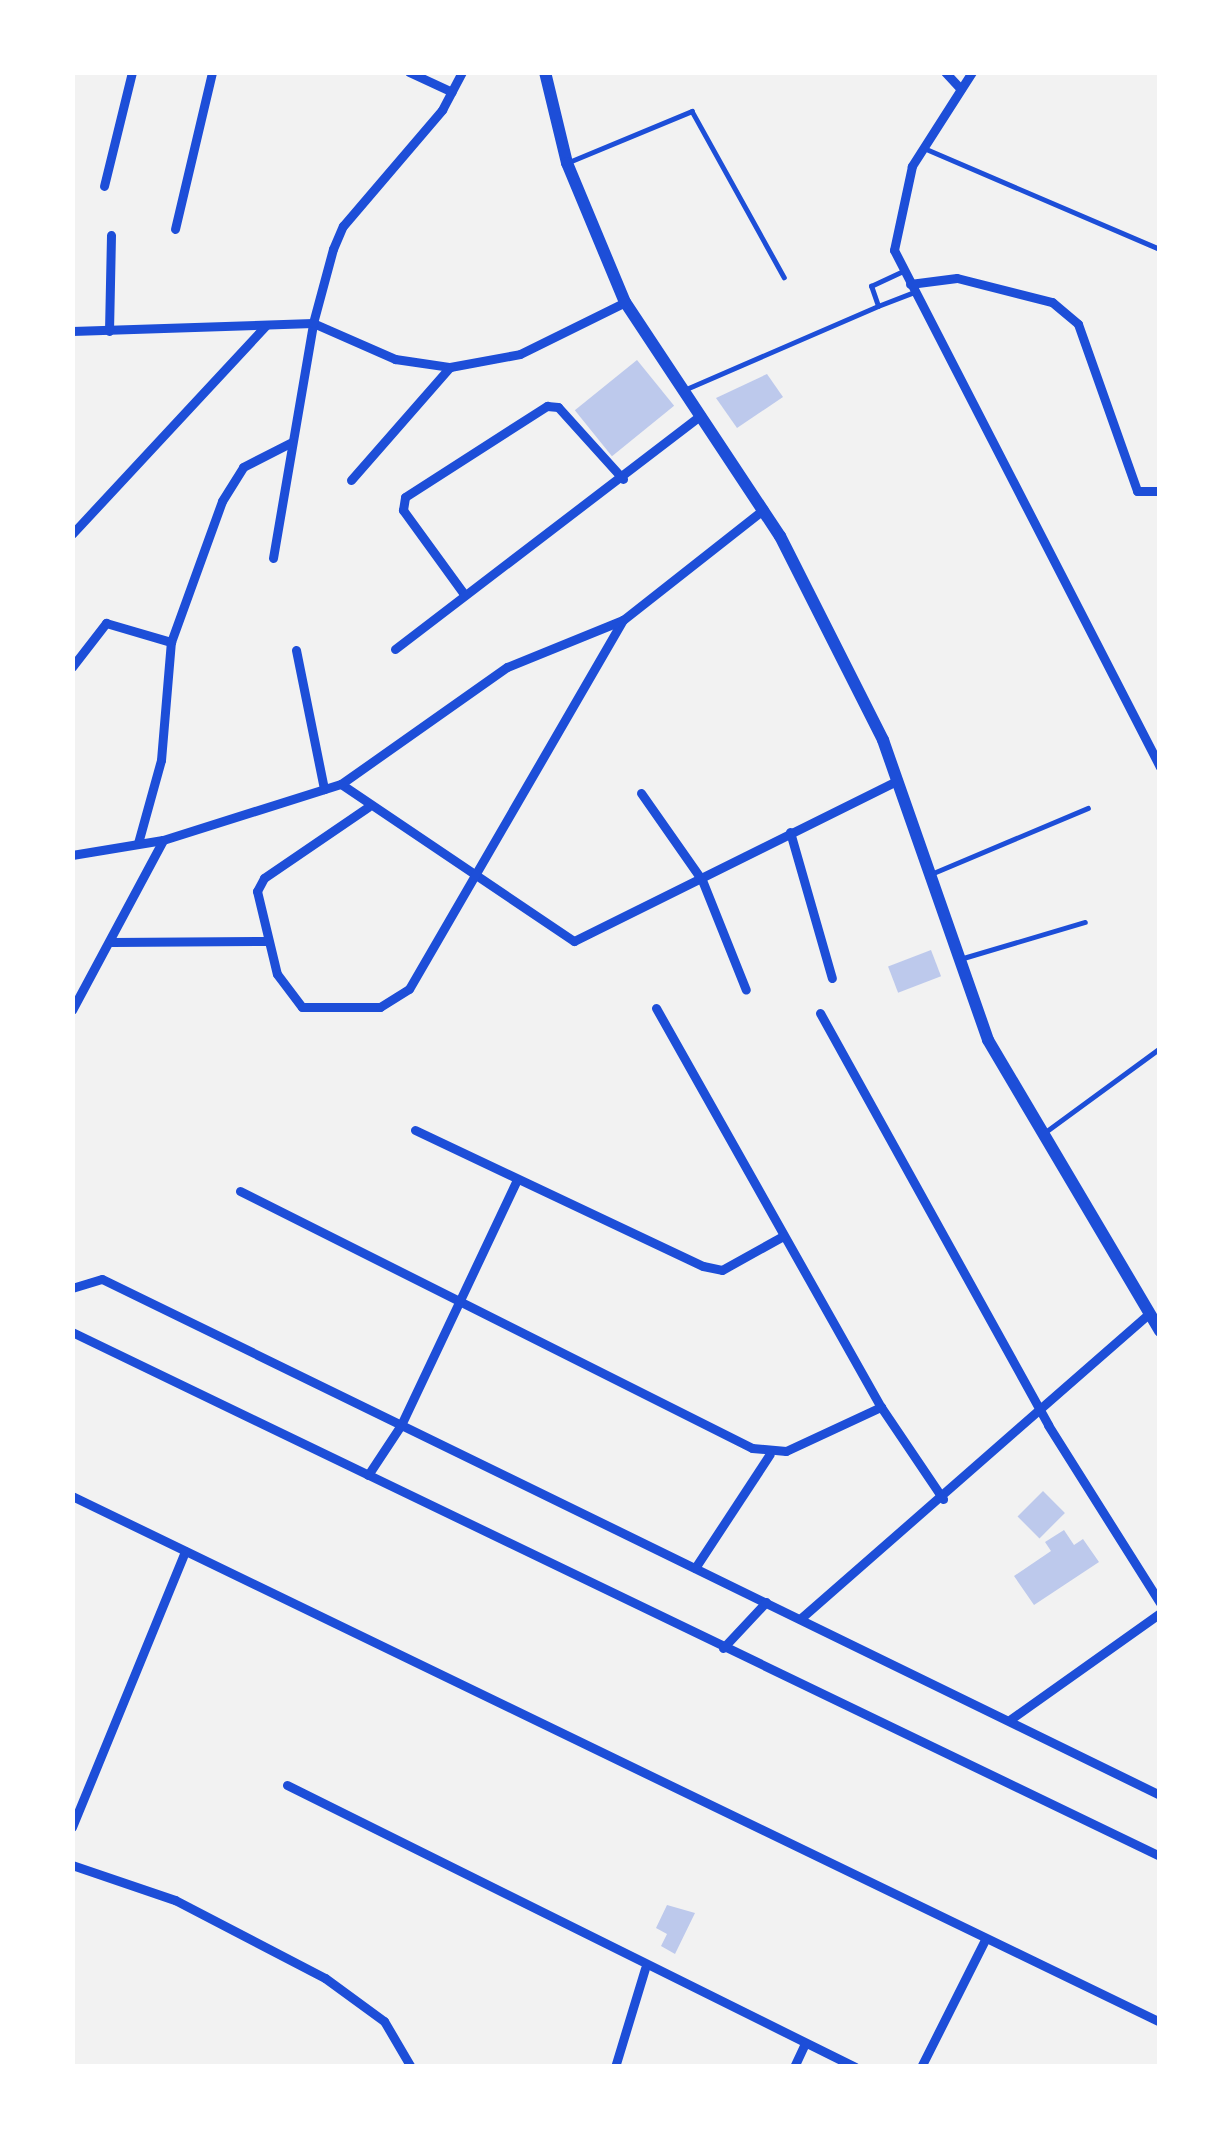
<!DOCTYPE html>
<html>
<head>
<meta charset="utf-8">
<style>
  body { margin:0 }
  #map { position:relative; width:1232px; height:2139px; overflow:hidden; background:#f2f2f2; font-family:Cabin,sans-serif }
  div>[style] { position:absolute }
  [style*='--x'] { left:calc(var(--x)*1px); top:calc(var(--y)*1px); width:calc(var(--w)*1px); rotate:calc(var(--a)*1deg) }
  .building>* { inset:0; background:#bdc9ec; transform-origin:0 0 }
  .service>* { height:4.5px; margin:-2.25px; padding:0 2.25px; transform-origin:2.25px; border-radius:2.25px; background:#1d4ed8 }
  .minor>* { height:9px; margin:-4.5px; padding:0 4.5px; transform-origin:4.5px; border-radius:4.5px; background:#1d4ed8 }
  .tertiary>* { height:12px; margin:-6px; padding:0 6px; transform-origin:6px; border-radius:6px; background:#1d4ed8 }
  span { translate:-50% -50%; white-space:nowrap; text-align:center; line-height:1.15; -webkit-text-stroke:12px #fff; paint-order:stroke }
  .frame { position:absolute; inset:0; border:75px solid #fff; pointer-events:none }
</style>
</head>
<body>
<div id="map">
  <div class="building">
    <div style="left:637px;top:360px;width:59px;height:80px;rotate:51deg"></div>
    <div style="clip-path:polygon(767px 374px,783px 397px,737px 428px,716px 398px)"></div>
    <div style="left:931px;top:950px;width:28px;height:46px;rotate:69deg"></div>
    <div style="left:1043px;top:1491px;width:31px;height:36px;rotate:45deg"></div>
    <div style="clip-path:polygon(1064px 1530px,1074px 1545px,1083px 1539px,1099px 1562px,1034px 1605px,1014px 1576px,1051px 1551px,1045px 1542px)"></div>
    <div style="clip-path:polygon(667px 1905px,695px 1913px,675px 1954px,661px 1946px,667px 1934px,656px 1928px)"></div>
  </div>
  <div class="service">
    <div style="--x:924;--y:148;--w:257;--a:23.2"></div>
    <div style="--x:569;--y:162;--w:133;--a:-22.5"></div>
    <div style="--x:692;--y:111;--w:190;--a:61"></div>
    <div style="--x:878;--y:306;--w:36;--a:-21"></div>
    <div style="--x:684;--y:390;--w:211;--a:-23.4"></div>
    <div style="--x:878;--y:306;--w:21;--a:-109"></div>
    <div style="--x:871;--y:286;--w:35;--a:-25"></div>
    <div style="--x:931;--y:874;--w:170;--a:-22.8"></div>
    <div style="--x:960;--y:959;--w:130;--a:-16.5"></div>
    <div style="--x:1044;--y:1133;--w:144;--a:-36.2"></div>
  </div>
  <div class="minor">
    <div style="--x:409;--y:72;--w:47;--a:24.9"></div>
    <div style="--x:945;--y:72;--w:23;--a:47"></div>
    <div style="--x:972;--y:72;--w:112;--a:122.6"></div>
    <div style="--x:912;--y:166;--w:86;--a:102.1"></div>
    <div style="--x:894;--y:250;--w:581;--a:62.77"></div>
    <div style="--x:104;--y:186;--w:117;--a:-76.2"></div>
    <div style="--x:175;--y:229;--w:161;--a:-76.7"></div>
    <div style="--x:910;--y:284;--w:47;--a:-7.3"></div>
    <div style="--x:957;--y:278;--w:98;--a:14.2"></div>
    <div style="--x:1052;--y:302;--w:34;--a:40"></div>
    <div style="--x:1078;--y:324;--w:177;--a:70.5"></div>
    <div style="--x:1137;--y:491;--w:23;--a:0"></div>
    <div style="--x:72;--y:331;--w:241;--a:-1.9"></div>
    <div style="--x:313;--y:323;--w:90;--a:23.7"></div>
    <div style="--x:395;--y:359;--w:56;--a:8.3"></div>
    <div style="--x:450;--y:367;--w:71;--a:-10.5"></div>
    <div style="--x:520;--y:354;--w:117;--a:-26.3"></div>
    <div style="--x:109;--y:331;--w:96;--a:-88.8"></div>
    <div style="--x:351;--y:480;--w:150;--a:-48.8"></div>
    <div style="--x:72;--y:534;--w:285;--a:-47.1"></div>
    <div style="--x:273;--y:558;--w:238;--a:-80.3"></div>
    <div style="--x:313;--y:323;--w:77;--a:-74.9"></div>
    <div style="--x:333;--y:249;--w:25;--a:-67"></div>
    <div style="--x:343;--y:226;--w:153;--a:-49.5"></div>
    <div style="--x:442;--y:110;--w:43;--a:-62.2"></div>
    <div style="--x:464;--y:594;--w:104;--a:-126"></div>
    <div style="--x:403;--y:510;--w:13;--a:-81"></div>
    <div style="--x:405;--y:497;--w:169;--a:-32.7"></div>
    <div style="--x:547;--y:406;--w:11;--a:5"></div>
    <div style="--x:558;--y:407;--w:97;--a:47.9"></div>
    <div style="--x:395;--y:649;--w:385;--a:-37.4"></div>
    <div style="--x:296;--y:650;--w:142;--a:78.6"></div>
    <div style="--x:72;--y:667;--w:56;--a:-52.3"></div>
    <div style="--x:106;--y:623;--w:68;--a:16.3"></div>
    <div style="--x:341;--y:784;--w:281;--a:34"></div>
    <div style="--x:574;--y:941;--w:360;--a:-26.4"></div>
    <div style="--x:641;--y:793;--w:106;--a:55"></div>
    <div style="--x:702;--y:880;--w:118;--a:68.2"></div>
    <div style="--x:368;--y:807;--w:126;--a:145.7"></div>
    <div style="--x:264;--y:878;--w:15;--a:118"></div>
    <div style="--x:257;--y:891;--w:85;--a:76.5"></div>
    <div style="--x:277;--y:974;--w:41;--a:52.9"></div>
    <div style="--x:302;--y:1007;--w:78;--a:0"></div>
    <div style="--x:380;--y:1007;--w:34;--a:-32"></div>
    <div style="--x:409;--y:989;--w:427;--a:-59.9"></div>
    <div style="--x:623;--y:620;--w:179;--a:-38.2"></div>
    <div style="--x:790;--y:832;--w:152;--a:74"></div>
    <div style="--x:138;--y:843;--w:86;--a:-74.5"></div>
    <div style="--x:161;--y:760;--w:118;--a:-85.2"></div>
    <div style="--x:171;--y:642;--w:150;--a:-70.1"></div>
    <div style="--x:222;--y:501;--w:40;--a:-58"></div>
    <div style="--x:243;--y:467;--w:55;--a:-27"></div>
    <div style="--x:72;--y:855;--w:92;--a:-9.4"></div>
    <div style="--x:163;--y:840;--w:187;--a:-17.5"></div>
    <div style="--x:341;--y:784;--w:203;--a:-35.2"></div>
    <div style="--x:507;--y:667;--w:125;--a:-22.1"></div>
    <div style="--x:112;--y:942;--w:153;--a:-0.4"></div>
    <div style="--x:656;--y:1008;--w:458;--a:60.6"></div>
    <div style="--x:881;--y:1407;--w:111;--a:56"></div>
    <div style="--x:72;--y:1010;--w:193;--a:-61.8"></div>
    <div style="--x:820;--y:1013;--w:471;--a:61"></div>
    <div style="--x:1048;--y:1425;--w:210;--a:57.8"></div>
    <div style="--x:415;--y:1130;--w:318;--a:25.3"></div>
    <div style="--x:703;--y:1266;--w:19;--a:12"></div>
    <div style="--x:722;--y:1270;--w:70;--a:-29.1"></div>
    <div style="--x:240;--y:1191;--w:573;--a:26.65"></div>
    <div style="--x:752;--y:1448;--w:34;--a:5"></div>
    <div style="--x:786;--y:1451;--w:105;--a:-24.9"></div>
    <div style="--x:72;--y:1288;--w:31;--a:-17"></div>
    <div style="--x:102;--y:1279;--w:1177;--a:26"></div>
    <div style="--x:72;--y:1332;--w:1208;--a:25.72"></div>
    <div style="--x:368;--y:1475;--w:60;--a:-56.6"></div>
    <div style="--x:401;--y:1425;--w:271;--a:-64.7"></div>
    <div style="--x:72;--y:1496;--w:1208;--a:25.8"></div>
    <div style="--x:695;--y:1568;--w:136;--a:-56.7"></div>
    <div style="--x:800;--y:1619;--w:463;--a:-41.2"></div>
    <div style="--x:723;--y:1648;--w:63;--a:-46.9"></div>
    <div style="--x:1011;--y:1719;--w:183;--a:-35.4"></div>
    <div style="--x:287;--y:1785;--w:634;--a:26.4"></div>
    <div style="--x:72;--y:1827;--w:298;--a:-67.7"></div>
    <div style="--x:72;--y:1865;--w:109;--a:18.8"></div>
    <div style="--x:175;--y:1900;--w:169;--a:27.5"></div>
    <div style="--x:325;--y:1978;--w:73;--a:36.1"></div>
    <div style="--x:384;--y:2021;--w:53;--a:59.6"></div>
    <div style="--x:615;--y:2067;--w:103;--a:-73.1"></div>
    <div style="--x:794;--y:2067;--w:26;--a:-65"></div>
    <div style="--x:921;--y:2067;--w:142;--a:-63.3"></div>
  </div>
  <div class="tertiary">
    <div style="--x:545;--y:72;--w:94;--a:76.4"></div>
    <div style="--x:567;--y:163;--w:151;--a:67.4"></div>
    <div style="--x:625;--y:302;--w:281;--a:56.5"></div>
    <div style="--x:780;--y:536;--w:229;--a:63.2"></div>
    <div style="--x:883;--y:740;--w:318;--a:70.7"></div>
    <div style="--x:988;--y:1040;--w:338;--a:59.4"></div>
  </div>
  <div class="frame"></div>
</div>
</body>
</html>
